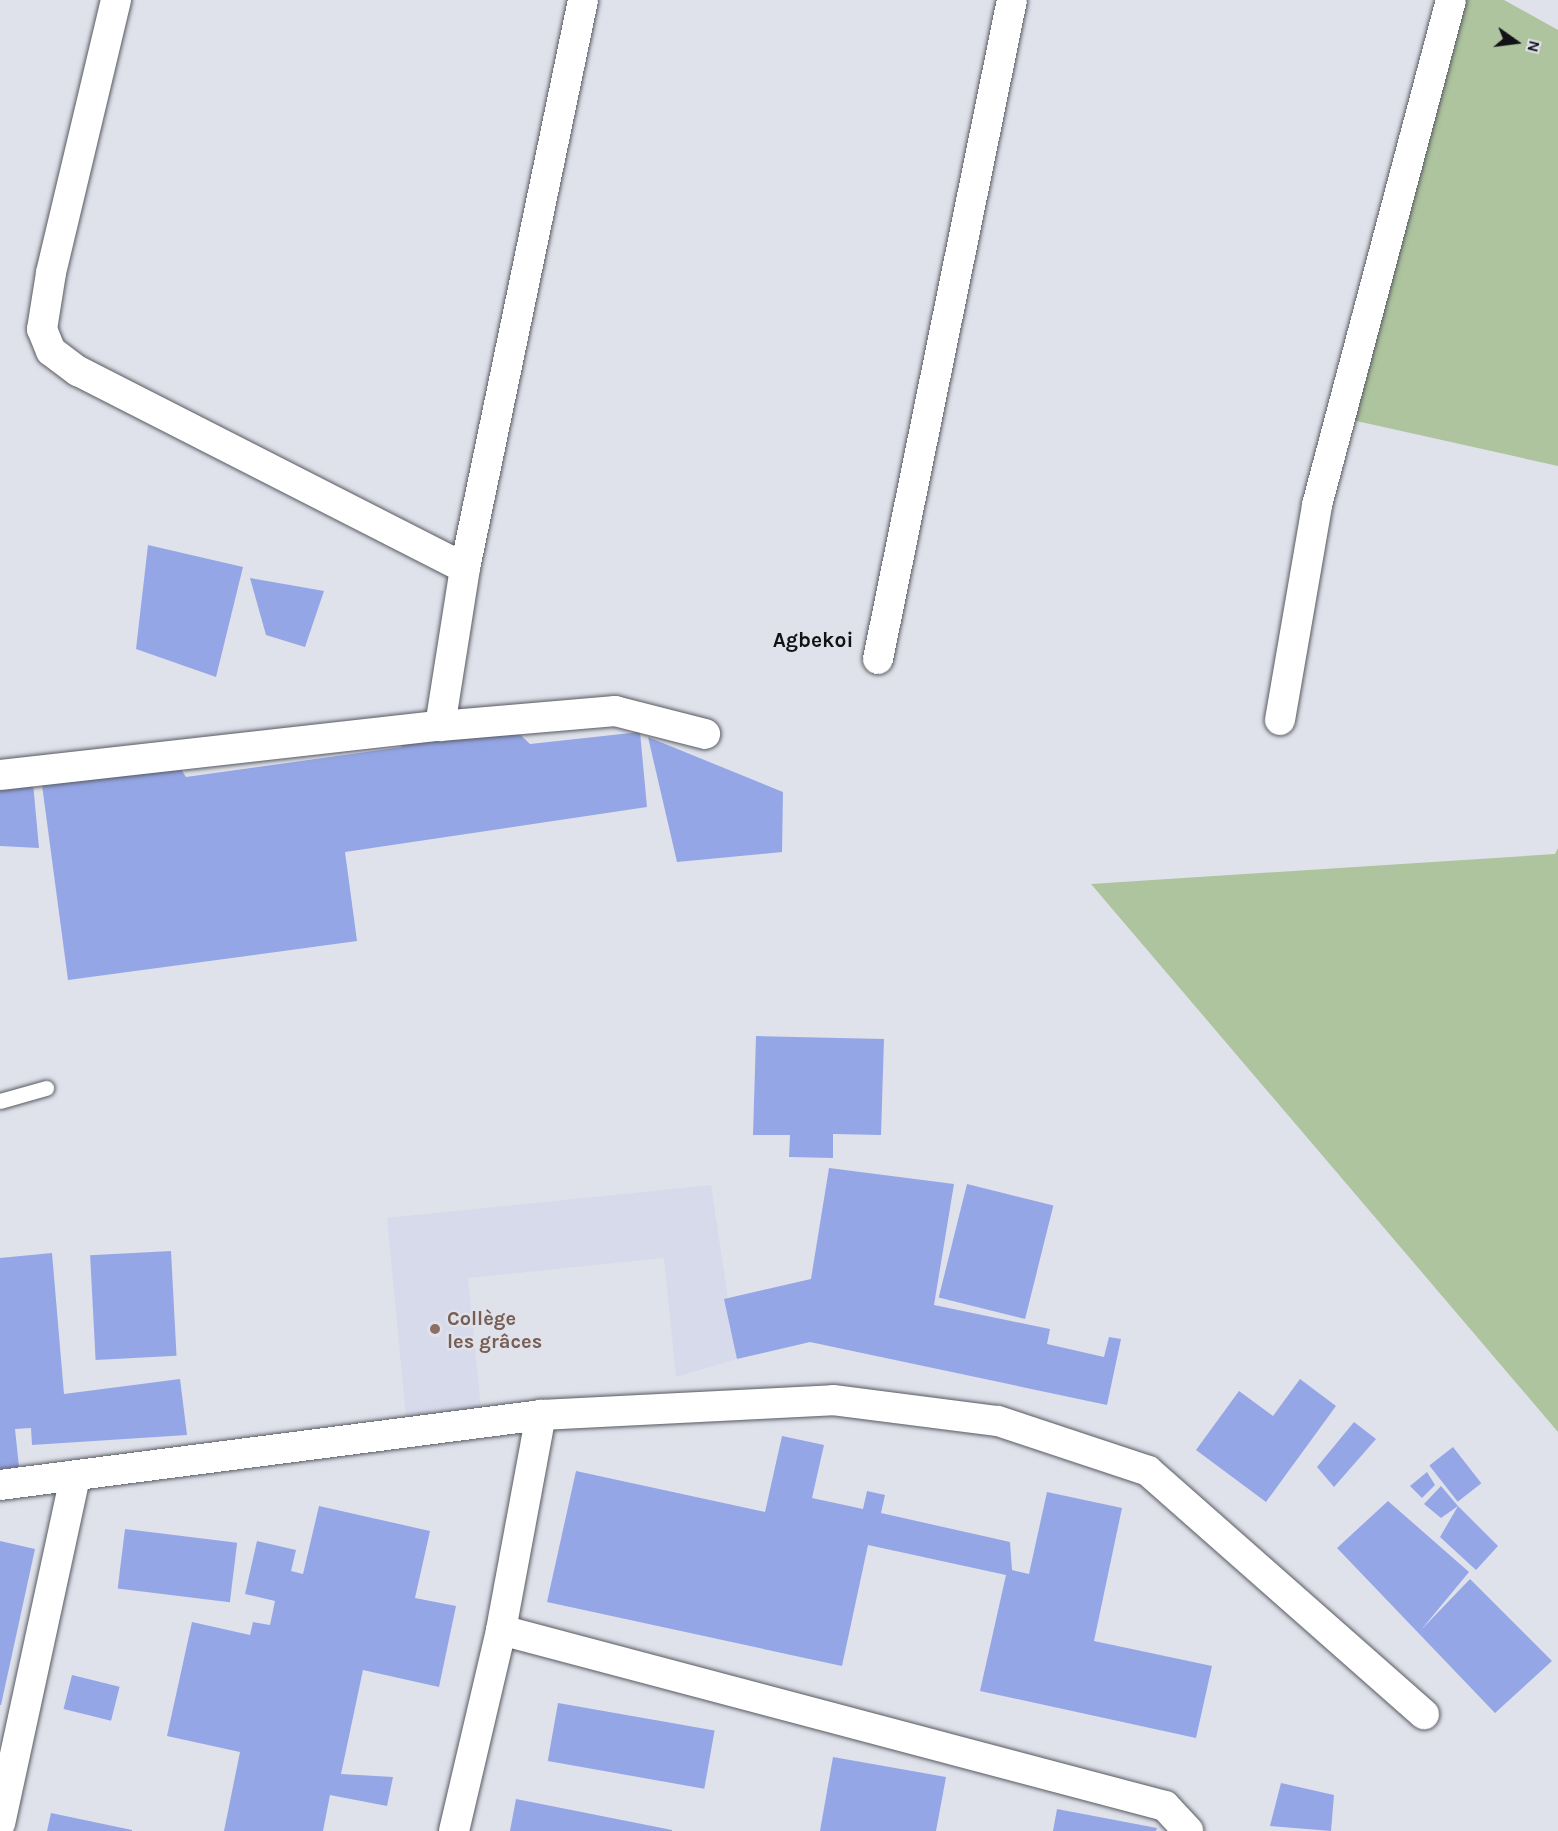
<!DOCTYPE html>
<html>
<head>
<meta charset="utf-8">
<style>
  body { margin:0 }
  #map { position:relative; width:1558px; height:1831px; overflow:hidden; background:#dfe2ea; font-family:Karla,sans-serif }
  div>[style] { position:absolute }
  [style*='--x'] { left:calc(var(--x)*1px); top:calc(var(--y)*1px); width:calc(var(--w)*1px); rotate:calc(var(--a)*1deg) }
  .built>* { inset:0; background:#d6daea }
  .green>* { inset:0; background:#adc49e }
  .building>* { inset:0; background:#95a6e6; transform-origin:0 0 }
  .roads { filter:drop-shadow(0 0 2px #585a62) drop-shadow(0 0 2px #585a62) }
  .lane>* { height:15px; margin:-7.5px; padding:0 7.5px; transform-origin:7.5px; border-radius:7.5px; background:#fff }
  .street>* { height:30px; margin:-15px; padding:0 15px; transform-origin:15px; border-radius:15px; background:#fff }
  .dots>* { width:16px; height:16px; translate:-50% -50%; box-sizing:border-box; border:3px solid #dfe2ea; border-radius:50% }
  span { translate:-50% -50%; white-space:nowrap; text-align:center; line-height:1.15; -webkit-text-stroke:5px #dfe2ea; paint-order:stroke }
  .education-label { font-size:20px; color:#785e54; font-weight:700 }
  .left { translate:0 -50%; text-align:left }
  .neighbourhood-label { font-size:21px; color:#121316; font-weight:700 }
  .north { position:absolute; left:1486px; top:12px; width:60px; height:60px; -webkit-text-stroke:4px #dfe2ea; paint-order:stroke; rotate:104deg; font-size:16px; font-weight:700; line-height:24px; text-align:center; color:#121316 }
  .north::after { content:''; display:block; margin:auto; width:21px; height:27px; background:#121316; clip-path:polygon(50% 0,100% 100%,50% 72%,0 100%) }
</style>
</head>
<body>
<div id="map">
  <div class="built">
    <div style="clip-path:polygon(711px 1185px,737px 1359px,676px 1377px,664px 1258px,468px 1278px,481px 1409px,406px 1417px,387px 1218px)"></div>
  </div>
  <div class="green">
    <div style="clip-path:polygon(1461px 0,1504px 0,1558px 30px,1558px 466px,1352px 420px)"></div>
    <div style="clip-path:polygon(1558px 848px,1558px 1432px,1091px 884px,1555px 854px)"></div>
  </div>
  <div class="building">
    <div style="clip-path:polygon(148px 545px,243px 567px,216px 677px,136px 649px)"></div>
    <div style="clip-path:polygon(250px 578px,324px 591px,305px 647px,266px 635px)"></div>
    <div style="clip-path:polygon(508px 723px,530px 744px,640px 732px,647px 807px,345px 852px,357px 941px,68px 980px,42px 785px,179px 766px,186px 777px,402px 747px,394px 736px)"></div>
    <div style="clip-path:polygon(648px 737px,783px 792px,782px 852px,677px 862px)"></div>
    <div style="clip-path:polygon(33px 783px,39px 848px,0 846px,0 786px)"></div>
    <div style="clip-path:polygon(756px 1036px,884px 1039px,881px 1135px,833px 1134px,833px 1158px,789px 1157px,790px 1135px,753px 1135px)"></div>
    <div style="clip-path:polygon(829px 1168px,954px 1184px,934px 1305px,1050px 1329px,1047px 1344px,1104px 1357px,1109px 1337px,1121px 1339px,1107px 1405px,810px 1342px,737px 1359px,724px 1299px,811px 1279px)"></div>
    <div style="left:967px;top:1184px;width:89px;height:117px;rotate:14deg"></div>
    <div style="left:171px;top:1251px;width:105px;height:81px;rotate:87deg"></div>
    <div style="clip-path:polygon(52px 1253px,64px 1394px,180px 1379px,187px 1435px,32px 1445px,31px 1428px,15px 1429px,19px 1467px,0 1469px,0 1258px)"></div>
    <div style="clip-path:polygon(1300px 1379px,1336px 1406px,1266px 1502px,1196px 1450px,1239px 1391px,1273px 1416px)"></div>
    <div style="clip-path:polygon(1354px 1422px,1376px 1439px,1334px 1487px,1317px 1467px)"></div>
    <div style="clip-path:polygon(782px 1436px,824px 1445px,812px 1498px,863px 1509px,867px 1491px,885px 1495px,881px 1513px,1010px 1542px,1012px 1570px,1029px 1574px,1047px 1492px,1122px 1508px,1094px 1641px,1212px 1666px,1196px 1738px,980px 1691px,1006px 1575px,868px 1545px,842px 1666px,547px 1602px,576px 1471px,765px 1512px)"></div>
    <div style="left:1453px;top:1447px;width:46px;height:30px;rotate:52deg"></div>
    <div style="clip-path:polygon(1427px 1472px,1435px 1485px,1422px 1498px,1410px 1486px)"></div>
    <div style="clip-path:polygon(1441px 1486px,1458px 1506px,1441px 1518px,1424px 1504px)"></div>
    <div style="clip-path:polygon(1388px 1501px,1469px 1572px,1421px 1630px,1470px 1579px,1552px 1661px,1495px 1713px,1337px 1548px)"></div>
    <div style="clip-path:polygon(319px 1506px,430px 1531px,415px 1598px,456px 1606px,439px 1687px,363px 1670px,341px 1774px,393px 1777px,387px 1806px,330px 1795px,323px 1831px,224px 1831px,240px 1752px,167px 1736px,192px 1622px,250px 1635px,253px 1622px,270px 1625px,275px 1601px,245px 1594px,257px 1541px,296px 1550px,291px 1571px,303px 1574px)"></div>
    <div style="clip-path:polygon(1458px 1506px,1498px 1546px,1476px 1570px,1440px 1537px)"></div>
    <div style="left:125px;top:1529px;width:113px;height:60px;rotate:7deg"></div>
    <div style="clip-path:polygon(0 1541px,35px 1549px,1px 1705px,0 1705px)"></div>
    <div style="left:72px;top:1675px;width:49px;height:35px;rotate:14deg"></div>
    <div style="left:558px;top:1703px;width:159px;height:59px;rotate:10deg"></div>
    <div style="clip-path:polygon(833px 1757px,946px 1777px,936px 1831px,820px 1831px)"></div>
    <div style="clip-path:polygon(1281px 1783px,1334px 1795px,1331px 1831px,1270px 1826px)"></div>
    <div style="clip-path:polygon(516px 1799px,672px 1830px,672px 1831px,510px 1831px)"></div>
    <div style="clip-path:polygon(1057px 1809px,1157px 1828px,1156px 1831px,1053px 1831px)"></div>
    <div style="clip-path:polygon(51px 1813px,132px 1830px,132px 1831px,47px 1831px)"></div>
  </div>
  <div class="roads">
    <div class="lane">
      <div style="--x:0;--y:1101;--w:48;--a:-15.8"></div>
    </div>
    <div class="street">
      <div style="--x:116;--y:0;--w:281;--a:103.4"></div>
      <div style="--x:51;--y:273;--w:57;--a:99.1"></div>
      <div style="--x:42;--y:329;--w:24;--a:68"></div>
      <div style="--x:51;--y:351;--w:34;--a:37"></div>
      <div style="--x:78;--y:371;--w:434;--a:27"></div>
      <div style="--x:878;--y:659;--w:672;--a:-78.51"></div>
      <div style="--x:1280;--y:720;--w:218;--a:-80.2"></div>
      <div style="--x:1317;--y:505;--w:522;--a:-75.14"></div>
      <div style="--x:440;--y:726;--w:176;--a:-4.9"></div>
      <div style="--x:615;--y:711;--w:93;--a:14.3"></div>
      <div style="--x:0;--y:775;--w:443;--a:-6.4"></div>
      <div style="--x:440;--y:726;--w:160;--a:-81"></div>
      <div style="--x:465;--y:568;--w:580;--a:-78.26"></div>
      <div style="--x:0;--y:1485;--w:546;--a:-7.37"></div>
      <div style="--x:541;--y:1415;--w:292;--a:-2.9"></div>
      <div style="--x:833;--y:1400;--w:166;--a:7.3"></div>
      <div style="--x:998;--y:1421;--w:158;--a:18.4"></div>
      <div style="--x:1148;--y:1471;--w:368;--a:41.4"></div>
      <div style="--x:501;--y:1630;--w:687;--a:14.85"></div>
      <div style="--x:1165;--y:1806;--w:34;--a:47"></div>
      <div style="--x:0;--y:1824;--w:355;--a:-77.8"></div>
      <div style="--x:454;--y:1831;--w:206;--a:-76.8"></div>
      <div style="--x:501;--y:1630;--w:219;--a:-79.5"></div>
    </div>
  </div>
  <div class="dots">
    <div style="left:435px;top:1329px;background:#8d6e63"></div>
  </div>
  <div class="education-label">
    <span class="left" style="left:447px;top:1330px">Collège<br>les grâces</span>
  </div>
  <div class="neighbourhood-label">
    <span style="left:813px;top:640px">Agbekoi</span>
  </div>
  <div class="north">N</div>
</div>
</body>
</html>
